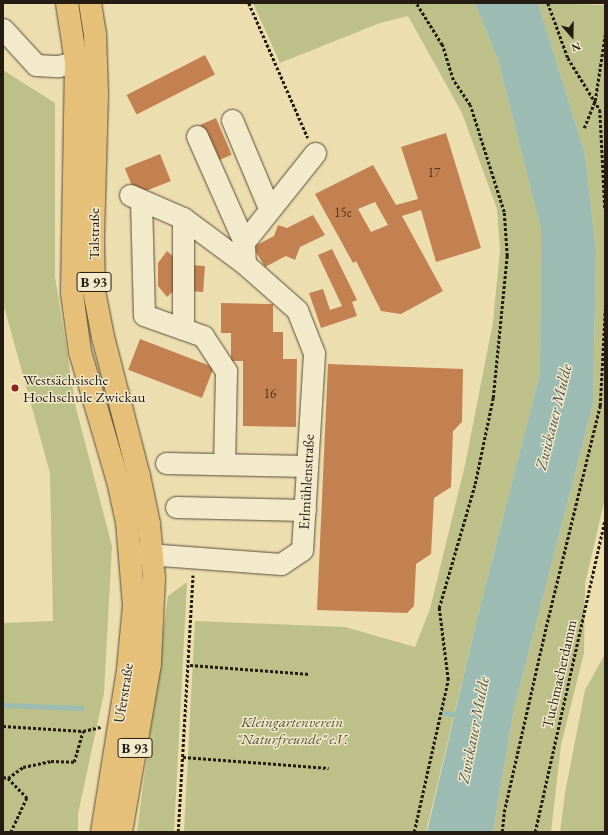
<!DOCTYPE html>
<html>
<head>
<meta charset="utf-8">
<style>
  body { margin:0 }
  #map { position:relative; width:608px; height:835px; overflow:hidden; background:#eddeb0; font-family:"EB Garamond",serif }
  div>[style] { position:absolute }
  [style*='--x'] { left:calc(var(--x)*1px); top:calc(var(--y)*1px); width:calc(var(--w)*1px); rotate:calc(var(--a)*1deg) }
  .green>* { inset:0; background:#bdc088 }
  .water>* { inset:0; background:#9bbbb3 }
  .stream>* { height:4.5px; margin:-2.25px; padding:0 2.25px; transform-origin:2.25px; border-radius:2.25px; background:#9bbbb3 }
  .building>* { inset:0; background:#c38151; transform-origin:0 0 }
  .path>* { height:2.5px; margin-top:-1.25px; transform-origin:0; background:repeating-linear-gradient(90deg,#241b12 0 3px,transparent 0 5px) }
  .roads { filter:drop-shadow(0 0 1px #564c3a) drop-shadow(0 0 1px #564c3a) }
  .minor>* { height:21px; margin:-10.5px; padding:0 10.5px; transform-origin:10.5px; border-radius:10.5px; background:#f3eacc }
  .major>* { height:22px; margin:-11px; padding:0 11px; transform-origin:11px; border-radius:11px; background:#e6bf78 }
  .dots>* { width:11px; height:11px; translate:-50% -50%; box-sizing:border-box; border:2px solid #f3eacc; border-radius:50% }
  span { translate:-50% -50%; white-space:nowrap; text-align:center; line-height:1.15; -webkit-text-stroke:3px #f3eacc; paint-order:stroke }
  .number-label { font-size:13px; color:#4c3422 }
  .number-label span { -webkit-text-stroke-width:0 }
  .shield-label span { padding:1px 3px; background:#f3eacc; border:1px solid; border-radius:3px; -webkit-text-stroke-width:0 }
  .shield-label { font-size:14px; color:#241b12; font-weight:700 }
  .street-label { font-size:15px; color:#241b12 }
  .poi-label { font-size:15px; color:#241b12 }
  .left { translate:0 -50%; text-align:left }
  .park-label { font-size:15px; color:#524d35; font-style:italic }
  .water-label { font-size:16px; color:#4e534a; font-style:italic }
  .frame { position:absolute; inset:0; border:4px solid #241b12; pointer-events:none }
  .north { position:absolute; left:552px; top:16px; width:40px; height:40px; -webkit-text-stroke:3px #f3eacc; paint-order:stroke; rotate:160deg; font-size:11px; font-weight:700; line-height:16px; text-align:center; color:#241b12 }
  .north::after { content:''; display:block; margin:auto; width:14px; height:18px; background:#241b12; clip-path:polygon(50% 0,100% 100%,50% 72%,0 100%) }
</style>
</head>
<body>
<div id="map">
  <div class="green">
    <div style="clip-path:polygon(253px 3px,475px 3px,498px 60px,541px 229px,540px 373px,477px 619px,426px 832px,184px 832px,195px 621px,345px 627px,415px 647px,430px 609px,465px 465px,493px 322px,500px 250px,497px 209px,462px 113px,408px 16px,380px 23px,280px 63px)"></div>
    <div style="clip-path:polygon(538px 3px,605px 5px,605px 498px,585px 584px,584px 653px,561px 745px,551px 832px,493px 832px,514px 709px,593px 404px,596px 251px,585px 154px)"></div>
    <div style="clip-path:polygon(3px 70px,55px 103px,55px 277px,76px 408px,112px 546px,104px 693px,78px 814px,78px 832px,3px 832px,3px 623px,53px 621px,50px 473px,3px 303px)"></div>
    <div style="clip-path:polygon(187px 582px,174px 832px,137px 832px,168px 596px)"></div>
    <div style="clip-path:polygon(605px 654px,605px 832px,560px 832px,565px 793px,585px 690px)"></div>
  </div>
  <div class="water">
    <div style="clip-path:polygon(475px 3px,538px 3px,585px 154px,596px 251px,593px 404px,514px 709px,493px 832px,427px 832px,477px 619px,540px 373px,541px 229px,498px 60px)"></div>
  </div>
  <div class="stream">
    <div style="--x:3;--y:705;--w:79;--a:2.2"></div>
    <div style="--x:444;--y:713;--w:16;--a:7"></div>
  </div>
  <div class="building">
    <div style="left:205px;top:55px;width:22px;height:88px;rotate:63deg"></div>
    <div style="left:216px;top:118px;width:40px;height:17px;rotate:67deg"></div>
    <div style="clip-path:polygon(evenodd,446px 133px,481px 248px,436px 262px,421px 210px,402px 216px,443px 291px,401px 314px,381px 311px,356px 261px,353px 263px,315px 194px,373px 165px,396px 205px,418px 199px,401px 147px,446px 133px,375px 202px,388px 225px,371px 232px,358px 209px,375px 202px)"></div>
    <div style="left:160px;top:154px;width:29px;height:38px;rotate:68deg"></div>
    <div style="clip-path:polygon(313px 215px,325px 235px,300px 247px,295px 260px,286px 256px,265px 267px,253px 247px,274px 236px,278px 225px,287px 228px)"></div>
    <div style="clip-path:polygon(332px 249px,357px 300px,352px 302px,357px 316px,321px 328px,309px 293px,323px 289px,330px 310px,342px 306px,318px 255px)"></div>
    <div style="clip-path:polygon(167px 251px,178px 261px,178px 287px,167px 297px,158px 286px,158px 263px)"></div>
    <div style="left:190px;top:265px;width:15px;height:26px;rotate:4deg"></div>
    <div style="clip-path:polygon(221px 303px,273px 304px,273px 332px,283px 332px,283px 359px,297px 359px,296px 427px,243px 426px,243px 361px,231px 361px,231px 333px,221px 333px)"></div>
    <div style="left:140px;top:339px;width:79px;height:33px;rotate:21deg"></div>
    <div style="clip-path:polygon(328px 364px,463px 369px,462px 422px,453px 431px,451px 487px,434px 498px,431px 554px,416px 564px,414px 606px,407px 613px,317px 610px)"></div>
  </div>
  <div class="path">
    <div style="--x:249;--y:3;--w:147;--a:66.4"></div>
    <div style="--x:548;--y:3;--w:59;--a:70"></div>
    <div style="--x:568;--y:58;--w:61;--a:58.4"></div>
    <div style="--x:600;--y:110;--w:100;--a:87.1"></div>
    <div style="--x:584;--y:128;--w:29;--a:-68"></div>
    <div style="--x:595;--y:101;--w:67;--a:-81.4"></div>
    <div style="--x:190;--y:665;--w:120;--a:4.3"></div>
    <div style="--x:3;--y:726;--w:80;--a:3.6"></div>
    <div style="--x:183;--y:757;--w:146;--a:4.3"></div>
    <div style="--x:3;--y:777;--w:5;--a:11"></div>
    <div style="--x:8;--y:778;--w:28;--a:46"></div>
    <div style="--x:27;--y:798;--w:38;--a:115"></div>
    <div style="--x:8;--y:778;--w:19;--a:-36"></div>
    <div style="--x:23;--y:767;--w:29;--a:-12"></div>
    <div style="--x:51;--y:761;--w:23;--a:2"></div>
    <div style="--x:74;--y:762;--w:32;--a:-74"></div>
    <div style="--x:83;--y:731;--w:18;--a:-13"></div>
    <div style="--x:178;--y:832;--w:257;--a:-86.7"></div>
    <div style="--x:414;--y:832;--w:156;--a:-77.4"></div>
    <div style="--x:448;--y:680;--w:73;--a:-97.1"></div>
    <div style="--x:439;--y:608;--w:129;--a:-73.8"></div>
    <div style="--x:475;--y:484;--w:88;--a:-78.2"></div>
    <div style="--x:493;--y:398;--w:143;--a:-84.4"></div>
    <div style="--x:507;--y:256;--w:44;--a:-93.9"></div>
    <div style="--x:504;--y:212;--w:112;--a:-107.6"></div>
    <div style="--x:470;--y:105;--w:30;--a:-124"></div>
    <div style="--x:453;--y:80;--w:37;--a:-107"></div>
    <div style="--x:442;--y:45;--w:49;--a:-121.8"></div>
    <div style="--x:502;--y:832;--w:20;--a:-84"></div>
    <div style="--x:504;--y:812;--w:190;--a:-77.2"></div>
    <div style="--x:546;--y:627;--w:228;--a:-76.3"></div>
    <div style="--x:600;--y:406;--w:97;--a:-87"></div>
    <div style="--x:535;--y:832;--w:320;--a:-77.4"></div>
  </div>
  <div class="roads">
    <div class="minor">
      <div style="--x:3;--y:29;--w:49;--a:47.5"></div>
      <div style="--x:36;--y:65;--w:22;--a:3"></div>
      <div style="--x:58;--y:66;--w:18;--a:-13"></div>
      <div style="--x:232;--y:120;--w:95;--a:67.2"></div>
      <div style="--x:197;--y:136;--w:116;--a:66.1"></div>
      <div style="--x:130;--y:195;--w:58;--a:23.5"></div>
      <div style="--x:183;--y:218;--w:77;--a:36.6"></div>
      <div style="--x:141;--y:200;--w:115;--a:88.5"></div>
      <div style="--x:144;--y:315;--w:63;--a:19.6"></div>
      <div style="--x:203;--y:336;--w:42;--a:56.7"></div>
      <div style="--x:226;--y:371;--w:93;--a:91.2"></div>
      <div style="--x:183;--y:218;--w:111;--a:90"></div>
      <div style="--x:166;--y:463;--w:141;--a:1.2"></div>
      <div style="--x:176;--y:507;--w:129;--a:1.3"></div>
      <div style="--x:134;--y:553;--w:147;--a:4.3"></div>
      <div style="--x:281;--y:564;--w:25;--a:-34"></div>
      <div style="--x:302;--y:550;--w:197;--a:-86.5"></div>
      <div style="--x:314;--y:353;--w:46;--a:-111.6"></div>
      <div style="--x:297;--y:310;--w:69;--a:-138.5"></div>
      <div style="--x:245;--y:264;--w:22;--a:-93"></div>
      <div style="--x:244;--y:242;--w:114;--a:-51.4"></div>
    </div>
    <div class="major">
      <div style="--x:67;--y:3;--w:60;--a:81.3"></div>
      <div style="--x:76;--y:62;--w:231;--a:91"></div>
      <div style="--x:72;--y:293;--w:60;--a:82.3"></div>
      <div style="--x:80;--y:352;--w:134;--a:73.6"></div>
      <div style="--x:118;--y:481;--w:42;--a:77.6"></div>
      <div style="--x:127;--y:522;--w:83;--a:85.2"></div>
      <div style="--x:134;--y:605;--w:65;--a:95.3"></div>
      <div style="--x:128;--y:670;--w:164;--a:99.1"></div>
      <div style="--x:90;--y:3;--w:30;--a:81"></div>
      <div style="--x:95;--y:33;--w:61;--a:88.1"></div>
      <div style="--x:97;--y:94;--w:146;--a:91.6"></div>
      <div style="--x:93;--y:240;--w:51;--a:88.9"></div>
      <div style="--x:94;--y:291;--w:47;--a:78.9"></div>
      <div style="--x:103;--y:337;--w:144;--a:75.5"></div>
      <div style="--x:139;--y:476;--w:49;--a:78.2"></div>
      <div style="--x:149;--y:524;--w:54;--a:84.7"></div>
      <div style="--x:154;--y:578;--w:86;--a:92.7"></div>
      <div style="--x:150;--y:664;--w:170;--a:99.8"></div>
    </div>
  </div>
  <div class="dots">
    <div style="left:15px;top:388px;background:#8f2418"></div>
  </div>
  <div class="number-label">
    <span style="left:434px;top:173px">17</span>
    <span style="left:343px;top:213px">15e</span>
    <span style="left:270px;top:394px">16</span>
  </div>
  <div class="shield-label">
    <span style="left:94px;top:282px">B 93</span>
    <span style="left:135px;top:748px">B 93</span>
  </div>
  <div class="street-label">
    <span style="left:94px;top:234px;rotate:-90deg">Talstraße</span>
    <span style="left:306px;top:482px;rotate:-87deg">Erlmühlenstraße</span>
    <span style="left:559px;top:674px;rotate:-77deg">Tuchmacherdamm</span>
    <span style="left:123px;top:693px;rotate:-81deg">Uferstraße</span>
  </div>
  <div class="poi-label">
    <span class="left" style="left:23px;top:388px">Westsächsische<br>Hochschule Zwickau</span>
  </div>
  <div class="park-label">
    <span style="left:292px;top:730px">Kleingartenverein<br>"Naturfreunde" e.V.</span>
  </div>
  <div class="water-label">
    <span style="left:554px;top:417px;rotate:-76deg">Zwickauer Mulde</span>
    <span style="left:474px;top:730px;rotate:-79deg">Zwickauer Mulde</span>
  </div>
  <div class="frame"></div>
  <div class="north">N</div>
</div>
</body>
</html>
